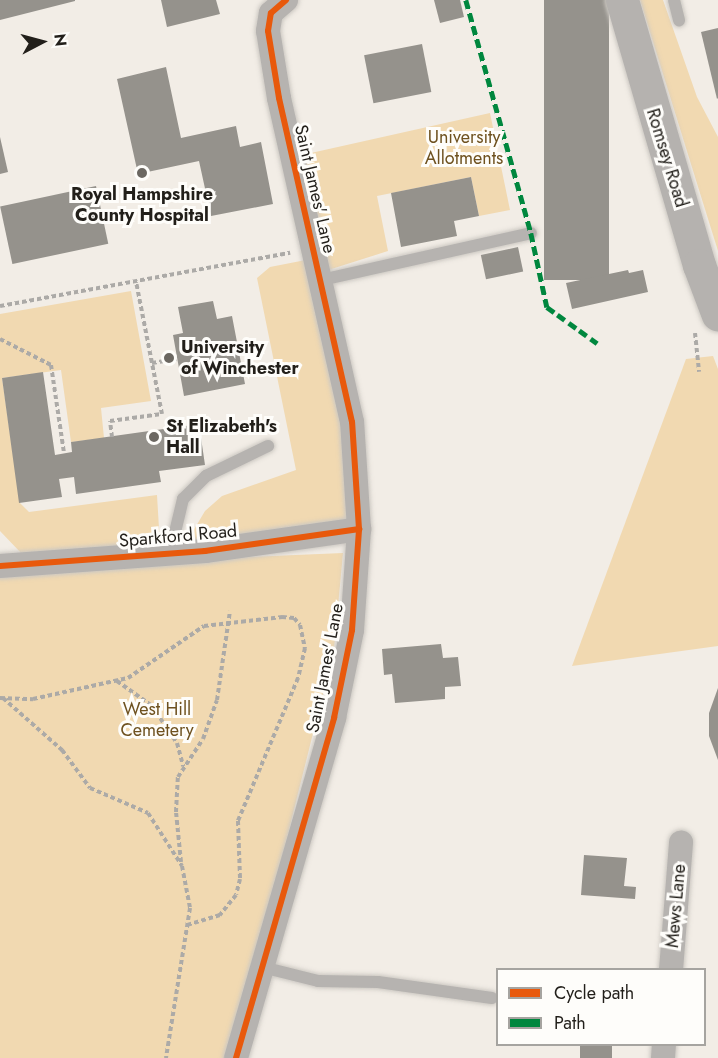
<!DOCTYPE html>
<html>
<head>
<meta charset="utf-8">
<style>
  body { margin:0 }
  #map { position:relative; width:718px; height:1058px; overflow:hidden; background:#f2ede6; font-family:Jost,sans-serif }
  div>[style] { position:absolute }
  [style*='--x'] { left:calc(var(--x)*1px); top:calc(var(--y)*1px); width:calc(var(--w)*1px); rotate:calc(var(--a)*1deg) }
  .green>* { inset:0; background:#f1d9b1 }
  .building>* { inset:0; background:#95928c; transform-origin:0 0 }
  .path>* { height:4px; margin-top:-2px; transform-origin:0; background:repeating-linear-gradient(90deg,#acaaa7 0 4.5px,transparent 0 7.5px) }
  .roads { filter:drop-shadow(0 0 2px #ccc8c2) drop-shadow(0 0 2px #ccc8c2) }
  .lane>* { height:12px; margin:-6px; padding:0 6px; transform-origin:6px; border-radius:6px; background:#b6b3b0 }
  .street>* { height:24px; margin:-12px; padding:0 12px; transform-origin:12px; border-radius:12px; background:#b6b3b0 }
  .secondary>* { height:33px; margin:-16.5px; padding:0 16.5px; transform-origin:16.5px; border-radius:16.5px; background:#b5b2af }
  .quiet>* { height:4.5px; margin-top:-2.25px; transform-origin:0; background:repeating-linear-gradient(90deg,#00873e 0 9px,transparent 0 13.5px) }
  .cycleway>* { height:6px; margin:-3px; padding:0 3px; transform-origin:3px; border-radius:3px; background:#e8590c }
  .dots>* { width:16px; height:16px; translate:-50% -50%; box-sizing:border-box; border:3px solid #fefdfa; border-radius:50% }
  span { translate:-50% -50%; white-space:nowrap; text-align:center; line-height:1.15; -webkit-text-stroke:6px #fefdfa; paint-order:stroke }
  .park-label { font-size:18px; color:#6e511f }
  .street-label { font-size:18px; color:#221f1a }
  .poi-label { font-size:18px; color:#221f1a; font-weight:700 }
  .left { translate:0 -50%; text-align:left }
  .legend { position:absolute; left:496px; top:968px; width:210px; height:78px; box-sizing:border-box; background:#fefdfa; border:2px solid #a6a4a0; margin:0; padding:8px 10px; list-style:none; font-size:18px; color:#221f1a }
  .legend li { display:flex; align-items:center; gap:12px; height:30px }
  .legend b { width:30px; border:2px solid #a6a4a0 }
  .north { position:absolute; left:12px; top:12px; width:60px; height:60px; -webkit-text-stroke:4px #fefdfa; paint-order:stroke; rotate:84deg; font-size:16px; font-weight:700; line-height:24px; text-align:center; color:#221f1a }
  .north::after { content:''; display:block; margin:auto; width:21px; height:27px; background:#221f1a; clip-path:polygon(50% 0,100% 100%,50% 72%,0 100%) }
</style>
</head>
<body>
<div id="map">
  <div class="green">
    <div style="clip-path:polygon(640px 0,663px 0,697px 97px,718px 137px,718px 251px)"></div>
    <div style="clip-path:polygon(490px 113px,510px 210px,479px 216px,471px 177px,377px 196px,388px 251px,319px 273px,359px 529px,180px 553px,205px 511px,222px 496px,296px 470px,257px 278px,270px 267px,316px 258px,293px 157px)"></div>
    <div style="clip-path:polygon(131px 291px,151px 401px,101px 408px,104px 438px,71px 442px,61px 370px,2px 378px,20px 503px,29px 512px,157px 495px,160px 545px,22px 554px,0 531px,0 314px)"></div>
    <div style="clip-path:polygon(713px 356px,718px 369px,718px 646px,572px 666px,686px 359px)"></div>
    <div style="clip-path:polygon(343px 553px,334px 649px,274px 890px,225px 1058px,0 1058px,0 577px,205px 559px)"></div>
  </div>
  <div class="building">
    <div style="clip-path:polygon(0 0,75px 0,75px 1px,0 20px)"></div>
    <div style="clip-path:polygon(161px 0,216px 0,220px 14px,167px 27px)"></div>
    <div style="clip-path:polygon(434px 0,460px 0,464px 17px,440px 23px)"></div>
    <div style="left:544px;top:0;width:65px;height:280px"></div>
    <div style="clip-path:polygon(718px 28px,718px 98px,717px 99px,701px 32px)"></div>
    <div style="left:422px;top:44px;width:49px;height:59px;rotate:79deg"></div>
    <div style="clip-path:polygon(166px 67px,181px 138px,236px 126px,240px 147px,261px 142px,273px 204px,211px 216px,199px 161px,138px 174px,117px 79px)"></div>
    <div style="clip-path:polygon(0 137px,8px 172px,0 174px)"></div>
    <div style="clip-path:polygon(471px 177px,479px 216px,454px 221px,457px 236px,401px 247px,391px 193px)"></div>
    <div style="left:96px;top:186px;width:59px;height:98px;rotate:78deg"></div>
    <div style="left:518px;top:247px;width:25px;height:38px;rotate:78deg"></div>
    <div style="clip-path:polygon(628px 270px,629px 273px,643px 270px,648px 292px,572px 309px,566px 283px)"></div>
    <div style="clip-path:polygon(213px 301px,217px 319px,232px 316px,245px 384px,184px 396px,173px 335px,183px 333px,178px 307px)"></div>
    <div style="clip-path:polygon(43px 372px,55px 455px,72px 452px,71px 442px,199px 424px,205px 465px,159px 471px,161px 482px,76px 494px,74px 477px,59px 479px,62px 497px,19px 503px,2px 378px)"></div>
    <div style="clip-path:polygon(441px 644px,443px 658px,458px 657px,461px 686px,445px 687px,445px 699px,395px 703px,392px 674px,384px 675px,382px 649px)"></div>
    <div style="clip-path:polygon(718px 688px,718px 760px,709px 736px,709px 713px)"></div>
    <div style="clip-path:polygon(584px 855px,627px 858px,624px 886px,636px 887px,635px 899px,581px 895px)"></div>
    <div style="left:580px;top:1044px;width:32px;height:14px"></div>
  </div>
  <div class="path">
    <div style="--x:0;--y:306;--w:295;--a:-10.4"></div>
    <div style="--x:695;--y:333;--w:39;--a:84"></div>
    <div style="--x:0;--y:339;--w:57;--a:27"></div>
    <div style="--x:51;--y:365;--w:89;--a:81.6"></div>
    <div style="--x:152;--y:363;--w:25;--a:-9"></div>
    <div style="--x:112;--y:437;--w:16;--a:-97"></div>
    <div style="--x:110;--y:421;--w:52;--a:-7.7"></div>
    <div style="--x:162;--y:414;--w:136;--a:-101.1"></div>
    <div style="--x:117;--y:681;--w:43;--a:35.5"></div>
    <div style="--x:152;--y:706;--w:45;--a:56"></div>
    <div style="--x:177;--y:743;--w:24;--a:75"></div>
    <div style="--x:0;--y:698;--w:33;--a:2"></div>
    <div style="--x:33;--y:699;--w:97;--a:-12.5"></div>
    <div style="--x:128;--y:678;--w:92;--a:-34.4"></div>
    <div style="--x:204;--y:626;--w:79;--a:-6.6"></div>
    <div style="--x:282;--y:617;--w:12;--a:5"></div>
    <div style="--x:294;--y:618;--w:9;--a:49"></div>
    <div style="--x:300;--y:625;--w:24;--a:78"></div>
    <div style="--x:305;--y:648;--w:31;--a:103"></div>
    <div style="--x:298;--y:678;--w:155;--a:112.8"></div>
    <div style="--x:238;--y:821;--w:58;--a:88"></div>
    <div style="--x:240;--y:879;--w:16;--a:104"></div>
    <div style="--x:236;--y:895;--w:26;--a:129"></div>
    <div style="--x:220;--y:915;--w:34;--a:163"></div>
    <div style="--x:3;--y:698;--w:79;--a:41.4"></div>
    <div style="--x:62;--y:750;--w:47;--a:53.6"></div>
    <div style="--x:90;--y:788;--w:63;--a:23.3"></div>
    <div style="--x:148;--y:813;--w:63;--a:57.3"></div>
    <div style="--x:182;--y:866;--w:43;--a:79.2"></div>
    <div style="--x:190;--y:908;--w:152;--a:99.1"></div>
    <div style="--x:181;--y:862;--w:50;--a:-95.7"></div>
    <div style="--x:176;--y:812;--w:35;--a:-87"></div>
    <div style="--x:178;--y:777;--w:45;--a:-56.7"></div>
    <div style="--x:203;--y:739;--w:41;--a:-70.3"></div>
    <div style="--x:217;--y:700;--w:90;--a:-81.7"></div>
  </div>
  <div class="roads">
    <div class="lane">
      <div style="--x:674;--y:0;--w:21;--a:76"></div>
      <div style="--x:321;--y:280;--w:215;--a:-12.6"></div>
      <div style="--x:170;--y:553;--w:56;--a:-76.5"></div>
      <div style="--x:183;--y:499;--w:33;--a:-45"></div>
      <div style="--x:206;--y:476;--w:69;--a:-25.8"></div>
      <div style="--x:262;--y:967;--w:58;--a:14"></div>
      <div style="--x:318;--y:981;--w:60;--a:1"></div>
      <div style="--x:378;--y:982;--w:115;--a:8"></div>
    </div>
    <div class="street">
      <div style="--x:0;--y:566;--w:206;--a:-4.2"></div>
      <div style="--x:205;--y:551;--w:156;--a:-8.1"></div>
      <div style="--x:671;--y:970;--w:128;--a:-85.5"></div>
      <div style="--x:236;--y:1058;--w:354;--a:-73.9"></div>
      <div style="--x:334;--y:718;--w:90;--a:-78.4"></div>
      <div style="--x:352;--y:630;--w:101;--a:-86"></div>
      <div style="--x:359;--y:529;--w:107;--a:-93.7"></div>
      <div style="--x:352;--y:422;--w:332;--a:-102.7"></div>
      <div style="--x:279;--y:98;--w:68;--a:-99.3"></div>
      <div style="--x:268;--y:31;--w:18;--a:-81"></div>
      <div style="--x:271;--y:13;--w:20;--a:-41"></div>
      <div style="--x:663;--y:1058;--w:14;--a:-86"></div>
    </div>
    <div class="secondary">
      <div style="--x:622;--y:0;--w:276;--a:73.8"></div>
      <div style="--x:699;--y:265;--w:53;--a:69.2"></div>
    </div>
  </div>
  <div class="quiet">
    <div style="--x:466;--y:0;--w:242;--a:74.4"></div>
    <div style="--x:531;--y:233;--w:76;--a:77.8"></div>
    <div style="--x:547;--y:307;--w:62;--a:35.8"></div>
  </div>
  <div class="cycleway">
    <div style="--x:0;--y:566;--w:206;--a:-4.2"></div>
    <div style="--x:205;--y:551;--w:156;--a:-8.1"></div>
    <div style="--x:236;--y:1058;--w:354;--a:-73.9"></div>
    <div style="--x:334;--y:718;--w:90;--a:-78.4"></div>
    <div style="--x:352;--y:630;--w:101;--a:-86"></div>
    <div style="--x:359;--y:529;--w:107;--a:-93.7"></div>
    <div style="--x:352;--y:422;--w:332;--a:-102.7"></div>
    <div style="--x:279;--y:98;--w:68;--a:-99.3"></div>
    <div style="--x:268;--y:31;--w:18;--a:-81"></div>
    <div style="--x:271;--y:13;--w:20;--a:-41"></div>
  </div>
  <div class="dots">
    <div style="left:142px;top:173px;background:#6b6761"></div>
    <div style="left:169px;top:358px;background:#6b6761"></div>
    <div style="left:154px;top:437px;background:#6b6761"></div>
  </div>
  <div class="park-label">
    <span style="left:464px;top:148px">University<br>Allotments</span>
    <span style="left:157px;top:720px">West Hill<br>Cemetery</span>
  </div>
  <div class="street-label">
    <span style="left:667px;top:158px;rotate:73deg">Romsey Road</span>
    <span style="left:315px;top:189px;rotate:77deg">Saint James' Lane</span>
    <span style="left:178px;top:536px;rotate:-5deg">Sparkford Road</span>
    <span style="left:325px;top:668px;rotate:-79deg">Saint James' Lane</span>
    <span style="left:676px;top:906px;rotate:-85deg">Mews Lane</span>
  </div>
  <div class="poi-label">
    <span style="left:142px;top:205px">Royal Hampshire<br>County Hospital</span>
    <span class="left" style="left:181px;top:358px">University<br>of Winchester</span>
    <span class="left" style="left:166px;top:437px">St Elizabeth's<br>Hall</span>
  </div>
  <ul class="legend">
  <li><b style="height:8px;background:#e8590c"></b>Cycle path</li>
  <li><b style="height:8px;background:#00873e"></b>Path</li>
  </ul>
  <div class="north">N</div>
</div>
</body>
</html>
